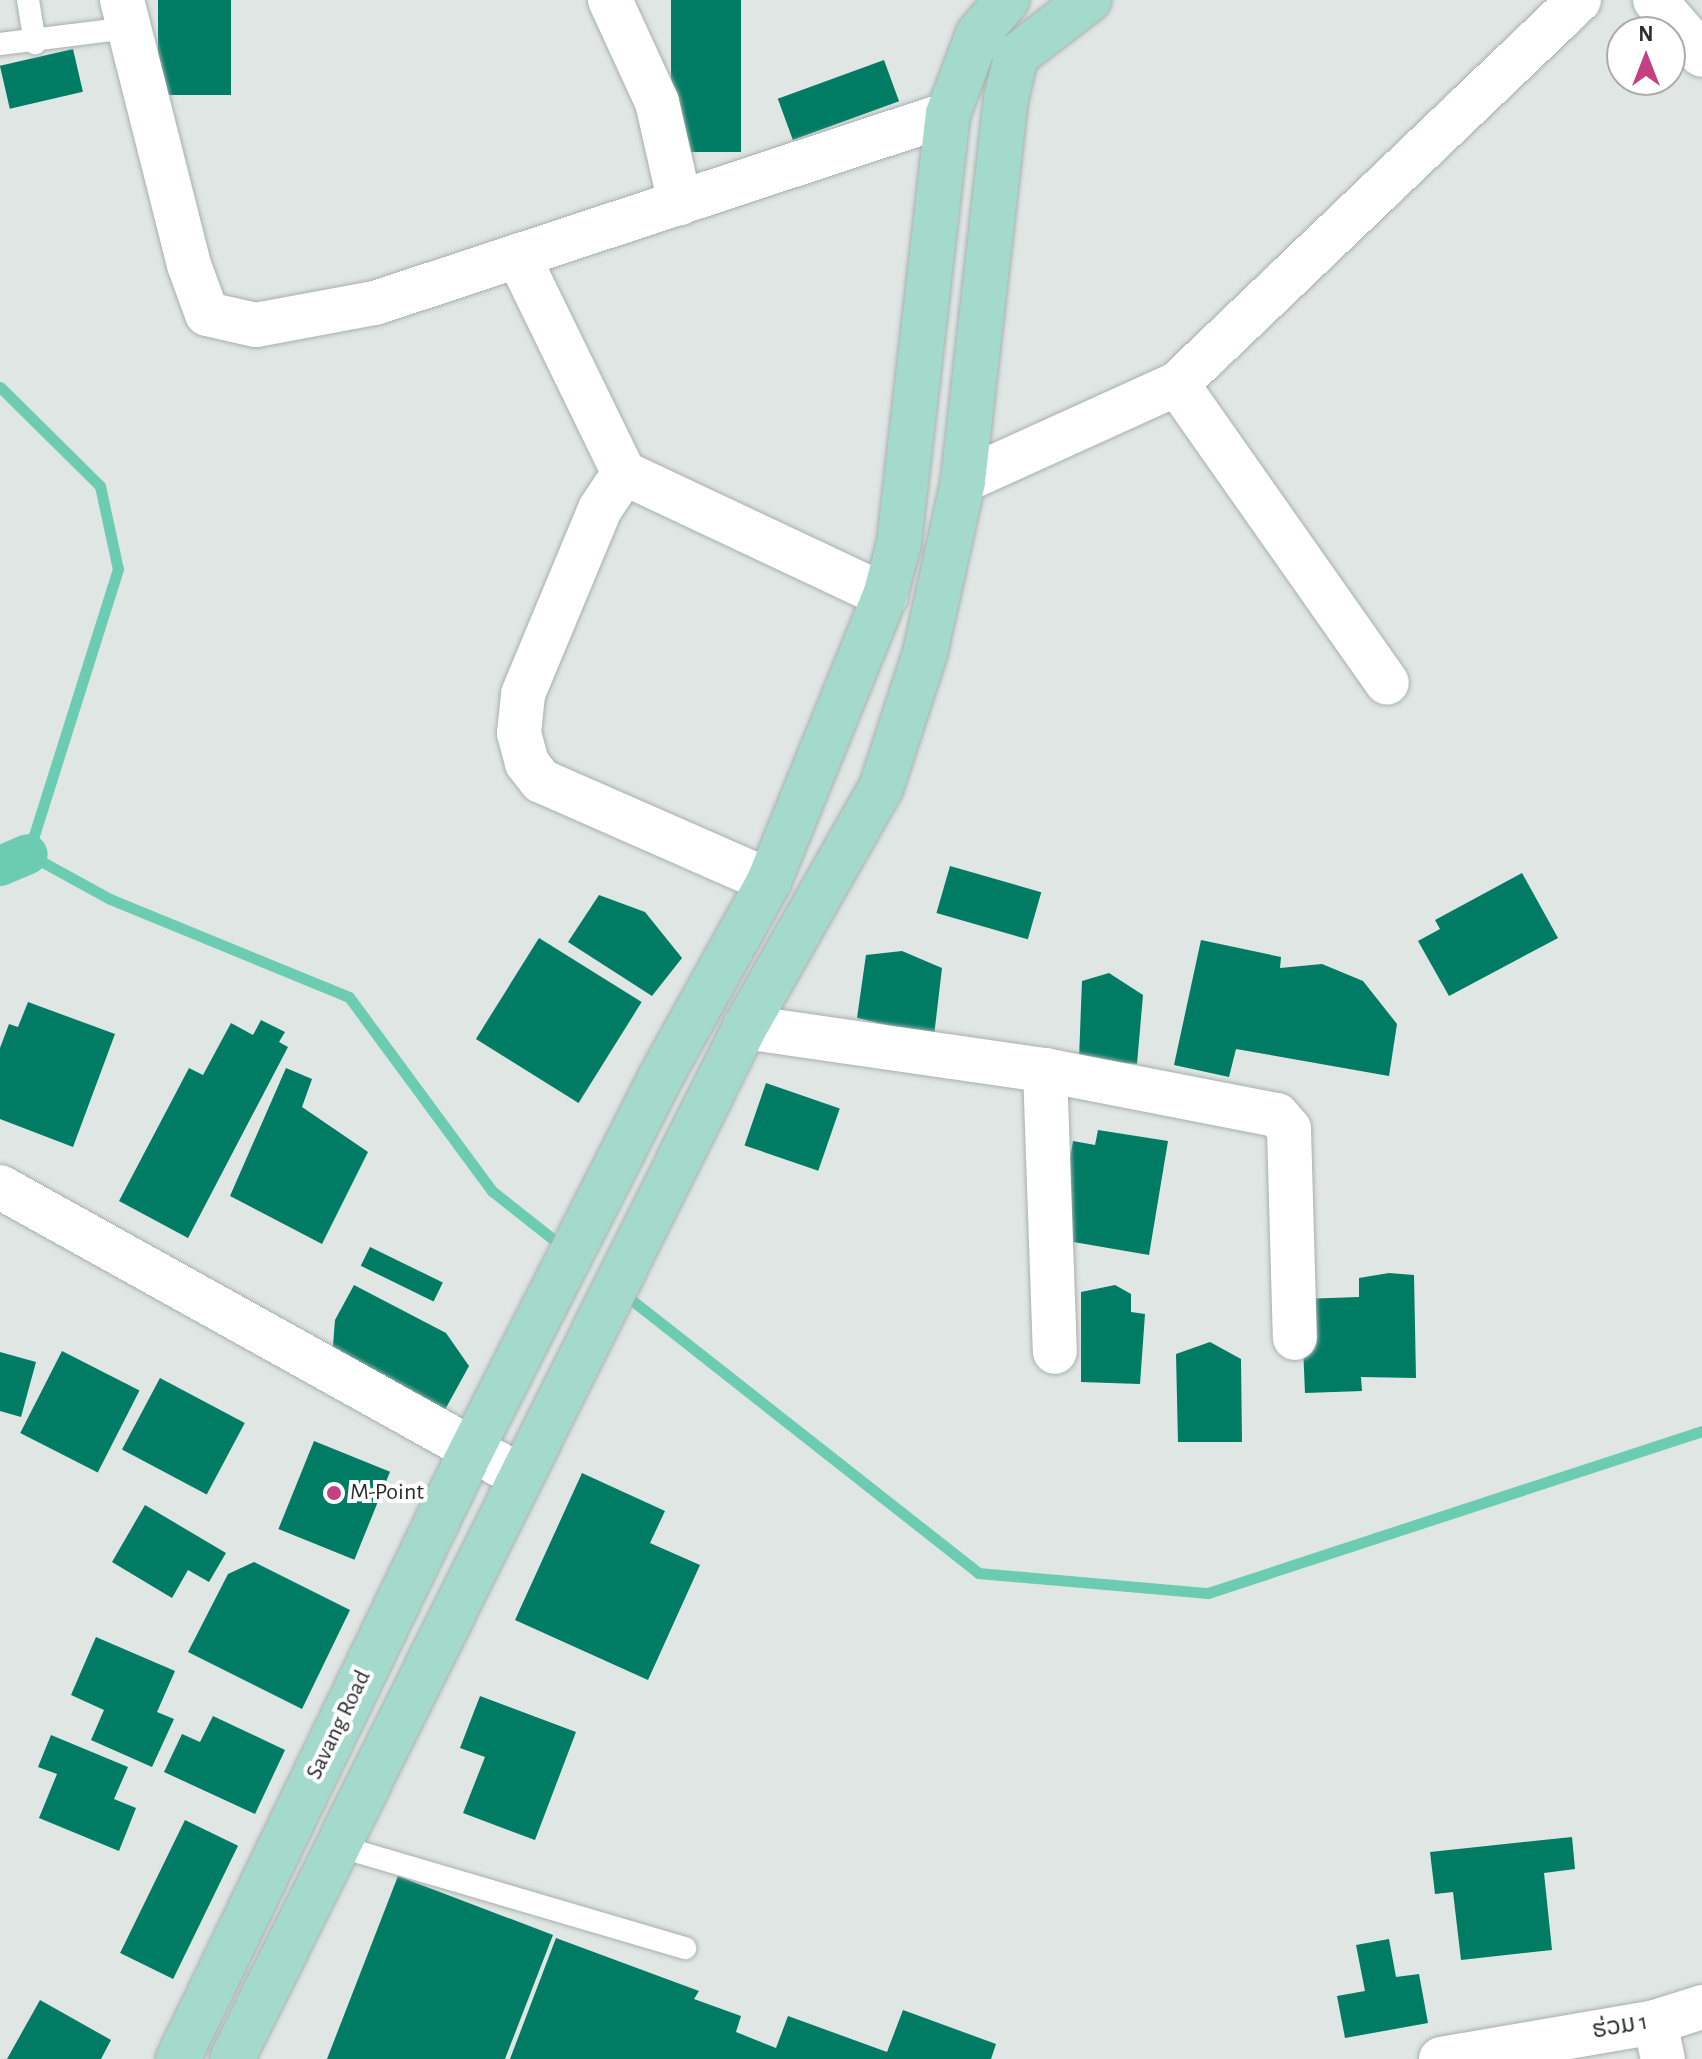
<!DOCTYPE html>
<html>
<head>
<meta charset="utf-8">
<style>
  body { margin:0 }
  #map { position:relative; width:1702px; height:2059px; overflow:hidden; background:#dfe6e3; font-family:"Alegreya Sans","Noto Sans Lao",sans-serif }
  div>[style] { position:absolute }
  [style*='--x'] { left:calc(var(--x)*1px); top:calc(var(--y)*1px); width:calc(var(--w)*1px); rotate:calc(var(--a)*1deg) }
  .stream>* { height:11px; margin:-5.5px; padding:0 5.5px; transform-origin:5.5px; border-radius:5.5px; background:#6bccb2 }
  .canal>* { height:40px; margin:-20px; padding:0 20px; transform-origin:20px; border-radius:20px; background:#6bccb2 }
  .building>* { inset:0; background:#007c65; transform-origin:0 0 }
  .roads { filter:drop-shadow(0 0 2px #a8afad) drop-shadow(0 0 2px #a8afad) }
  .service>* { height:22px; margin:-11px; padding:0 11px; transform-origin:11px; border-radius:11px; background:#fff }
  .minor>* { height:44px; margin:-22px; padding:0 22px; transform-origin:22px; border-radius:22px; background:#fff }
  .primary>* { height:44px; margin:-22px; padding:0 22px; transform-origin:22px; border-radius:22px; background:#a4dacb }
  .dots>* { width:22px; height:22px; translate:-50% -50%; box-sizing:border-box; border:4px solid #fff; border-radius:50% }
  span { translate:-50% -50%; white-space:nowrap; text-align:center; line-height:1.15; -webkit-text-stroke:8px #fff; paint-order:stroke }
  .poi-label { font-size:24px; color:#2b2e2d }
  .left { translate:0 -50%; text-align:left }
  .street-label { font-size:24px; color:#2b2e2d }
  .north { position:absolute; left:1606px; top:16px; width:80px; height:80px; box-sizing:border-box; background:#fff; border:2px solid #aaabab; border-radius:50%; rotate:0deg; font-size:22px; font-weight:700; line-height:32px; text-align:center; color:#2b2e2d }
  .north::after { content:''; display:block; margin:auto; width:28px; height:36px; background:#c53f81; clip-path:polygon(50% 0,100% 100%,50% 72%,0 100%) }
</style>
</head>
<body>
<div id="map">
  <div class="stream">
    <div style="--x:0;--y:387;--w:141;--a:44.7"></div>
    <div style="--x:100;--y:486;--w:85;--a:77.8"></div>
    <div style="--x:118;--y:569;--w:299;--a:107.5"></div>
    <div style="--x:28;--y:854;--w:94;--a:28.8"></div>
    <div style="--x:110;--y:899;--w:258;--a:22.3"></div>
    <div style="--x:349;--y:997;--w:241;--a:53.6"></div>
    <div style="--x:492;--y:1191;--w:90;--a:38.3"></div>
    <div style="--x:624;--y:1294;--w:451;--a:38.2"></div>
    <div style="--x:978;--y:1573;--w:231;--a:5"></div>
    <div style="--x:1208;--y:1593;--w:520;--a:-18.16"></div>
  </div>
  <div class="canal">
    <div style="--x:0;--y:866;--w:30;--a:-23"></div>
  </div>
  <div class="building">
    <div style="left:158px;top:0;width:73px;height:95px"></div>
    <div style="left:671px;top:0;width:70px;height:152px"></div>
    <div style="left:73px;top:49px;width:44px;height:75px;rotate:77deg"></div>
    <div style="left:884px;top:60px;width:44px;height:113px;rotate:70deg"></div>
    <div style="left:950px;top:866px;width:95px;height:49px;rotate:16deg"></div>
    <div style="clip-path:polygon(1522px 873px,1558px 938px,1449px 996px,1418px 941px,1440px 929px,1435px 920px)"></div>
    <div style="clip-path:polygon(599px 895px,645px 912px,682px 958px,652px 996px,568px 942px)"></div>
    <div style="left:539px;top:938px;width:121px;height:119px;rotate:32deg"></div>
    <div style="clip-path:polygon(1201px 940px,1281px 957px,1280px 968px,1322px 964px,1363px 981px,1397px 1024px,1389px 1076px,1236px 1049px,1229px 1077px,1174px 1065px)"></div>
    <div style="clip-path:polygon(902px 951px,942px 968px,934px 1036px,857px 1018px,866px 955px)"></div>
    <div style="clip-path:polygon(1109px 973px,1143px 995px,1137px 1064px,1079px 1059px,1082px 981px)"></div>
    <div style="clip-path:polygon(28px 1002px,115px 1034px,73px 1147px,0 1119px,0 1048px,9px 1024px,18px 1027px)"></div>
    <div style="clip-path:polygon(261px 1020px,285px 1032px,279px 1042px,288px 1047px,188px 1238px,119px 1201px,189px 1068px,203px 1075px,231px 1023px,253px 1035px)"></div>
    <div style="clip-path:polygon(286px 1068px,312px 1079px,302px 1107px,368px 1152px,322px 1244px,230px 1196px)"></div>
    <div style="left:766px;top:1083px;width:78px;height:66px;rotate:19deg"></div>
    <div style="clip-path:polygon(1098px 1130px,1168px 1141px,1149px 1255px,1056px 1239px,1073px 1141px,1095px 1145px)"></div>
    <div style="left:370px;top:1247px;width:81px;height:21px;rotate:26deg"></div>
    <div style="clip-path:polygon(1389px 1273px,1414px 1275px,1416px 1378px,1361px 1377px,1362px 1391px,1305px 1393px,1301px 1299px,1359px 1297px,1359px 1278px)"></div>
    <div style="clip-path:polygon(354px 1285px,446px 1333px,469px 1366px,441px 1417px,332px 1359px,335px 1320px)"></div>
    <div style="clip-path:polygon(1115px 1285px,1131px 1294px,1131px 1312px,1145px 1314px,1140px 1384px,1081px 1382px,1081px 1292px)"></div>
    <div style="clip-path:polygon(1210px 1342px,1241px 1359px,1242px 1442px,1178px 1442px,1176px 1354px)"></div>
    <div style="left:62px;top:1351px;width:87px;height:92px;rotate:27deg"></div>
    <div style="clip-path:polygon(0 1352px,36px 1362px,21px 1417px,0 1411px)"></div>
    <div style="left:160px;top:1378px;width:96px;height:81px;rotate:28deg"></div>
    <div style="left:314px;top:1441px;width:82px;height:95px;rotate:22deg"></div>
    <div style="clip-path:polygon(582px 1473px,665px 1511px,650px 1543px,700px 1565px,648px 1680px,515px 1620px)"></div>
    <div style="clip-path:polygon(145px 1505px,226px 1553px,209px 1582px,188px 1570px,172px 1598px,112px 1562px)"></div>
    <div style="clip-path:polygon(254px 1562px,350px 1610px,302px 1709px,188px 1652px,228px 1574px)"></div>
    <div style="clip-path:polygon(96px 1637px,175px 1671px,157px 1712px,174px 1719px,152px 1767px,91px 1740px,104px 1710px,71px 1695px)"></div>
    <div style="clip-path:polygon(480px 1696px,576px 1732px,535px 1840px,463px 1813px,485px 1757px,460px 1748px)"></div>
    <div style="clip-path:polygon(213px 1716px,285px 1750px,255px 1814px,164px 1772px,182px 1734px,200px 1742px)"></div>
    <div style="clip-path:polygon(51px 1735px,128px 1767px,114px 1799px,136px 1808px,119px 1851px,39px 1818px,57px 1774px,38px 1767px)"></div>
    <div style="left:185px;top:1820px;width:59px;height:148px;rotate:26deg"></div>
    <div style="clip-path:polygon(1572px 1837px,1575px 1869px,1544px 1873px,1552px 1950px,1461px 1960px,1453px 1892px,1435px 1894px,1430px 1852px)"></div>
    <div style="clip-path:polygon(398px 1876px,553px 1935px,505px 2059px,327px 2059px)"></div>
    <div style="clip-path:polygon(556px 1938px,699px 1991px,694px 1999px,741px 2016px,736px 2032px,776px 2048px,788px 2016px,887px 2052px,903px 2010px,996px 2044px,991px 2059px,510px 2059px)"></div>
    <div style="clip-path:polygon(1389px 1939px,1396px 1977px,1419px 1974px,1428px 2023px,1345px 2038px,1337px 1996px,1365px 1991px,1356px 1945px)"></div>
    <div style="clip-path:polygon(40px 2000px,111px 2040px,101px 2059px,7px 2059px)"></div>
  </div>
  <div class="roads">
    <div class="service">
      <div style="--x:28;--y:0;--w:44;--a:80.8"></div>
      <div style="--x:0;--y:44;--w:130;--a:-7.1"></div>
      <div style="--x:338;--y:1846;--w:362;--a:16.4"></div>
    </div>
    <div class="minor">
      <div style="--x:122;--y:0;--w:273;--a:75.8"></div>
      <div style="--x:189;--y:265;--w:52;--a:69.8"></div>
      <div style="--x:207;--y:314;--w:50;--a:12.7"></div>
      <div style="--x:256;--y:325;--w:121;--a:-10.5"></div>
      <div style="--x:375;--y:303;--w:603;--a:-18.25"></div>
      <div style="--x:610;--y:0;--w:112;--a:65.3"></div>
      <div style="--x:657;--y:102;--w:104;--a:77.2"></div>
      <div style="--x:1655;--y:0;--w:72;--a:49.5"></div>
      <div style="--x:518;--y:256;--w:242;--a:64"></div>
      <div style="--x:1177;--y:384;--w:365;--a:54.9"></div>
      <div style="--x:963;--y:481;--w:235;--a:-24.4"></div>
      <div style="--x:1177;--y:384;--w:556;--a:-43.69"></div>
      <div style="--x:769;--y:881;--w:249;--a:-156.3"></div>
      <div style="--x:541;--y:781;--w:23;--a:-128"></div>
      <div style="--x:527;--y:763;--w:31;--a:-105"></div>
      <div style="--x:519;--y:733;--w:39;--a:-84"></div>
      <div style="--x:523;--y:694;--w:200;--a:-67.4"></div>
      <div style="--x:600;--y:509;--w:43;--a:-56.3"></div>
      <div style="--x:624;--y:473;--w:289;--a:25.2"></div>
      <div style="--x:745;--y:1027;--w:303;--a:8.2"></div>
      <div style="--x:1045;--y:1070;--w:236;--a:11"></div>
      <div style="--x:1277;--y:1115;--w:18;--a:49"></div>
      <div style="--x:1289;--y:1129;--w:209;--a:88.4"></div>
      <div style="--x:1045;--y:1070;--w:282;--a:88"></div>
      <div style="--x:0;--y:1187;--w:595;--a:29.06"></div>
      <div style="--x:1655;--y:2022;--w:38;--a:78"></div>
      <div style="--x:1441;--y:2059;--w:217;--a:-9.8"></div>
      <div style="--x:1655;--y:2022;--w:49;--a:-17.7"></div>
    </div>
    <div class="primary">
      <div style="--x:178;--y:2059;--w:675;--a:-64.27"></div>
      <div style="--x:471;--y:1451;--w:418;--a:-63.1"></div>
      <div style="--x:660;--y:1078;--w:225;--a:-61"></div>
      <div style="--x:769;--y:881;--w:308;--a:-67.9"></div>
      <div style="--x:885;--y:596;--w:55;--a:-75.2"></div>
      <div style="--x:899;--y:543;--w:432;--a:-83.5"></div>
      <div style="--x:948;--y:114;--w:85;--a:-69.4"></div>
      <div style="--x:978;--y:34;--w:45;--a:-49.5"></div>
      <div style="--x:232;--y:2059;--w:1152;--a:-63.57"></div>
      <div style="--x:745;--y:1027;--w:275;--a:-60.4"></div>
      <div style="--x:881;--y:788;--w:142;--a:-71.9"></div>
      <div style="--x:925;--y:653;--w:176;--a:-77.5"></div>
      <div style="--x:963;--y:481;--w:384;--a:-83.6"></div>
      <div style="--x:1006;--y:99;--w:44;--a:-76.9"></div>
      <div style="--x:1016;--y:56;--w:92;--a:-37.5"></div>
    </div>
  </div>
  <div class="dots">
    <div style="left:334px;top:1493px;background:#c53f81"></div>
  </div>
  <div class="poi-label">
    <span class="left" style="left:350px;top:1493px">M-Point</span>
  </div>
  <div class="street-label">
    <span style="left:339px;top:1725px;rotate:-64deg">Savang Road</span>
    <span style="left:1620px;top:2027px;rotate:-10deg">ຮ່ວມ 1</span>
  </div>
  <div class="north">N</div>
</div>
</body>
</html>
